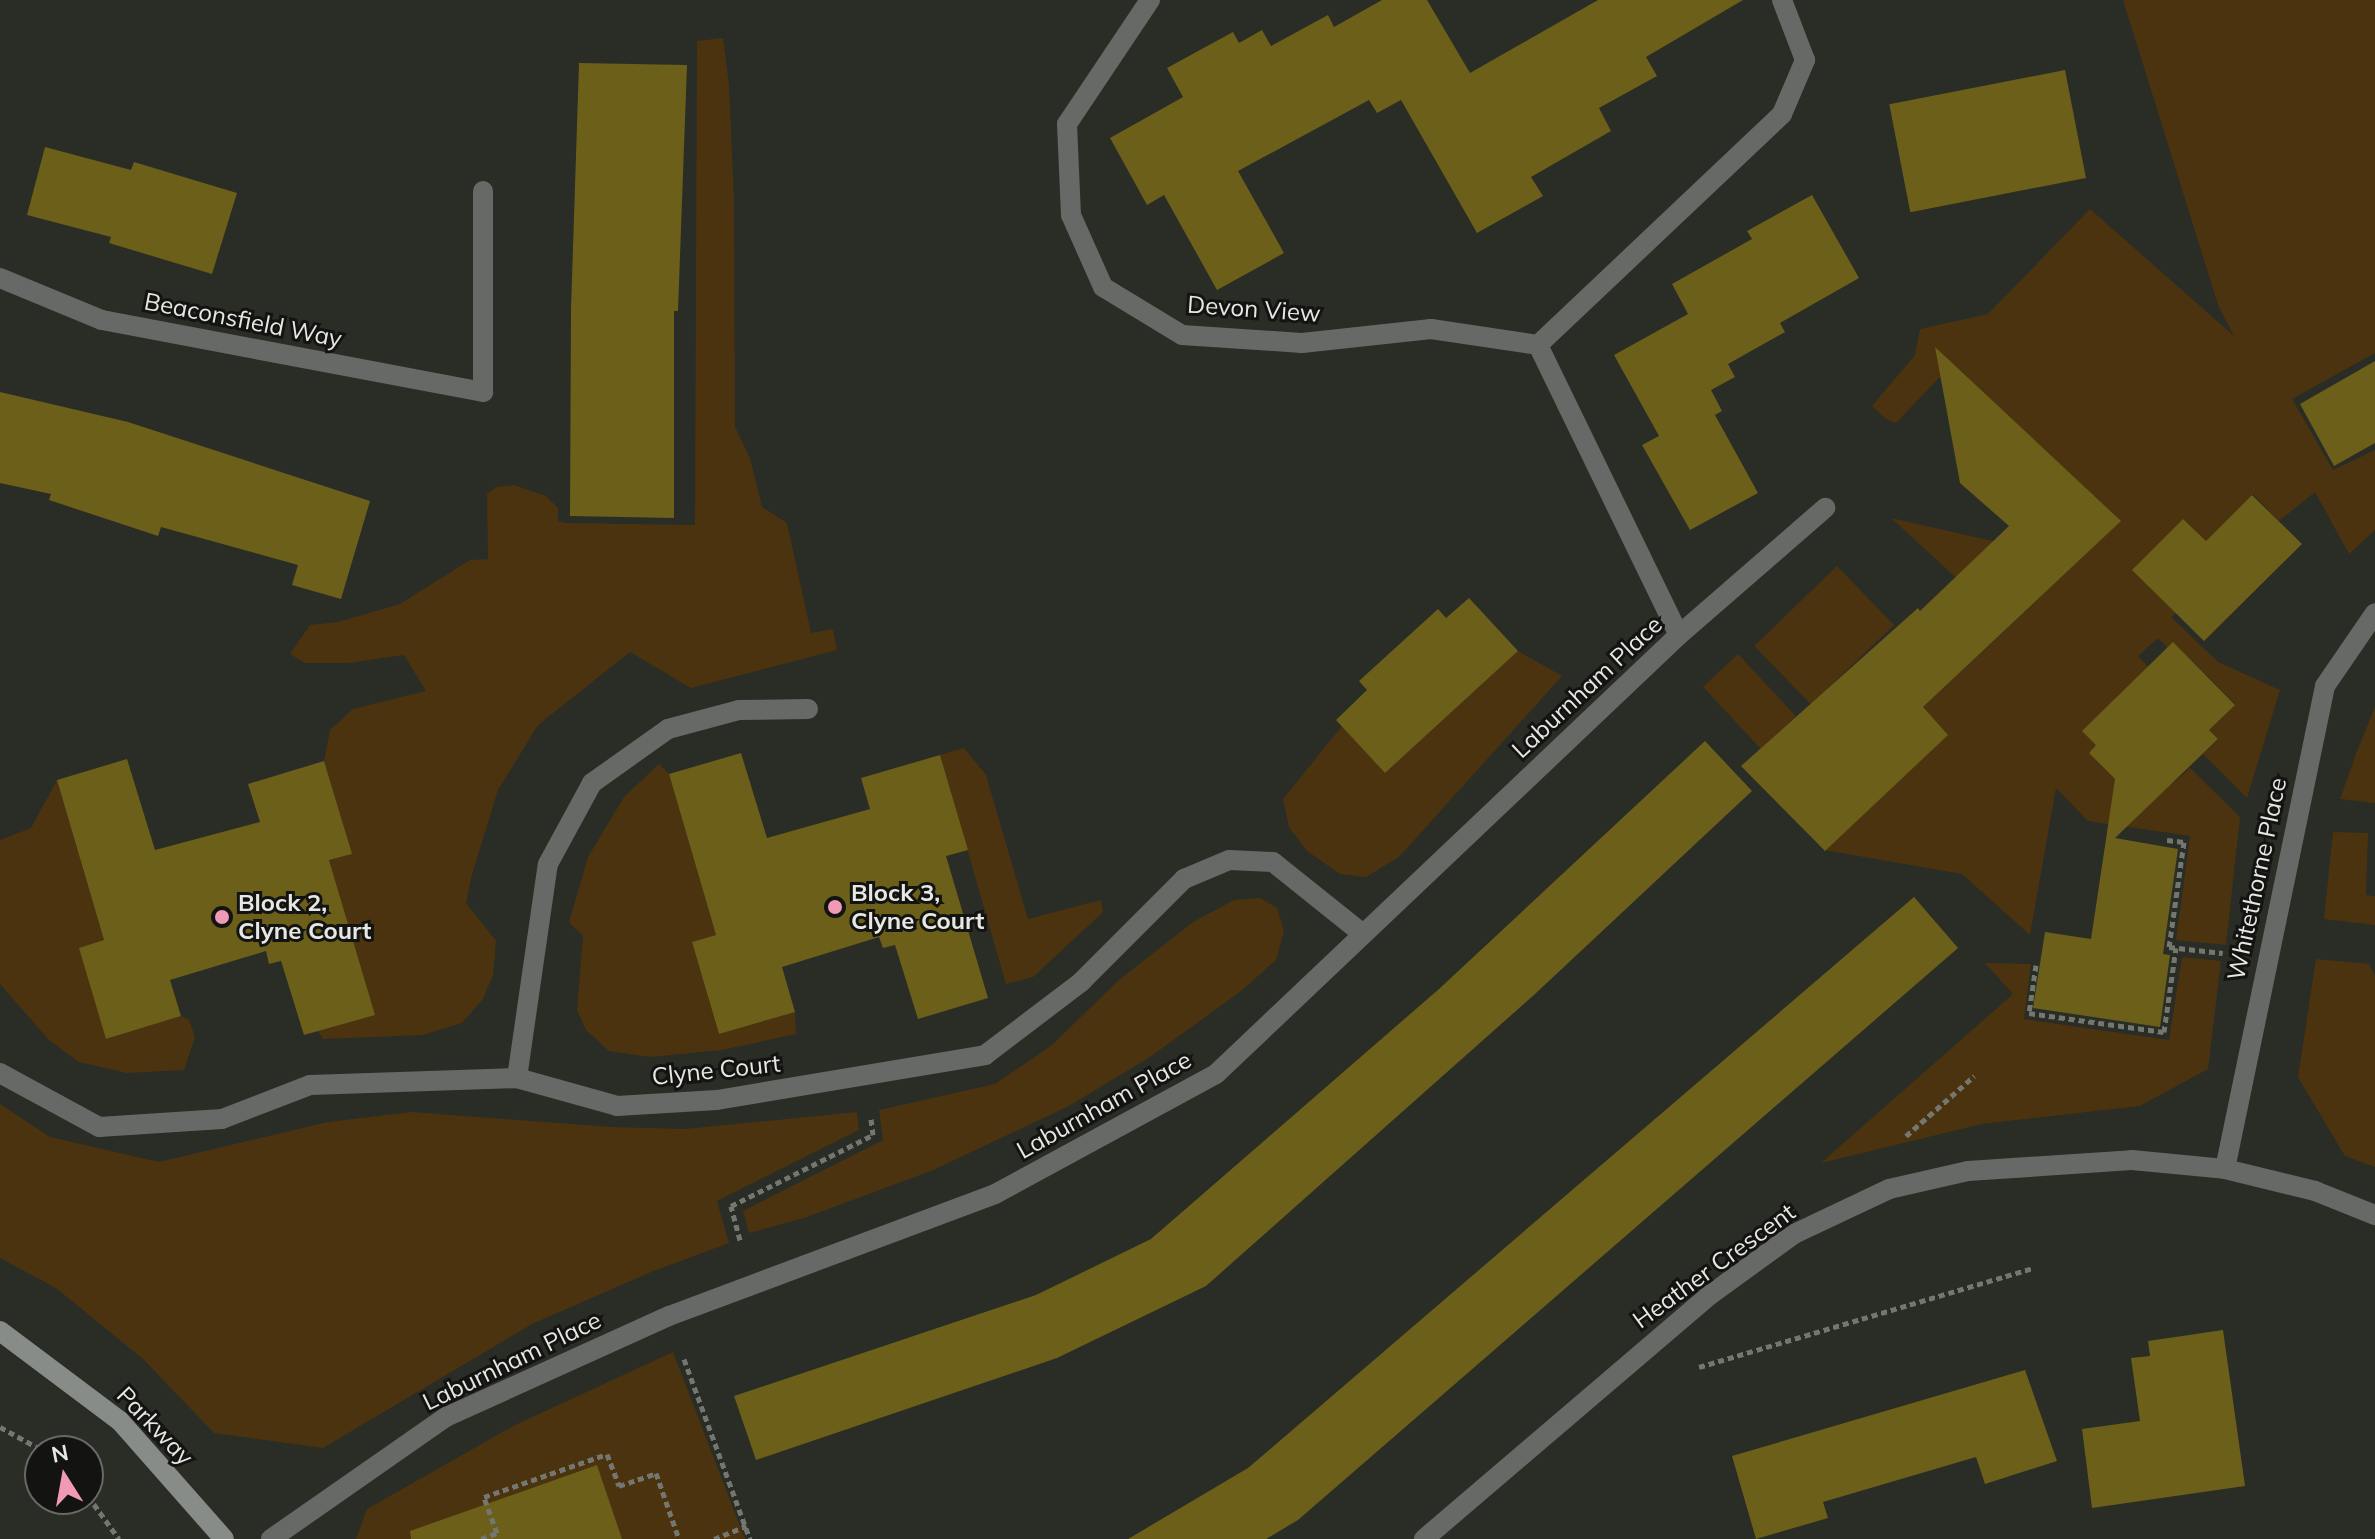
<!DOCTYPE html>
<html>
<head>
<meta charset="utf-8">
<style>
  body { margin:0 }
  #map { position:relative; width:2375px; height:1539px; overflow:hidden; background:#2a2c26; font-family:Mulish,sans-serif }
  div>[style] { position:absolute }
  [style*='--x'] { left:calc(var(--x)*1px); top:calc(var(--y)*1px); width:calc(var(--w)*1px); rotate:calc(var(--a)*1deg) }
  .green>* { inset:0; background:#4b330f; transform-origin:0 0 }
  .building>* { inset:0; background:#6b5f19; transform-origin:0 0 }
  .path>* { height:5px; margin-top:-2.5px; transform-origin:0; background:repeating-linear-gradient(90deg,#747670 0 6px,transparent 0 10px) }
  .street>* { height:20px; margin:-10px; padding:0 10px; transform-origin:10px; border-radius:10px; background:#666966 }
  .secondary>* { height:20px; margin:-10px; padding:0 10px; transform-origin:10px; border-radius:10px; background:#878c88 }
  .dots>* { width:22px; height:22px; translate:-50% -50%; box-sizing:border-box; border:4px solid #131411; border-radius:50% }
  span { translate:-50% -50%; white-space:nowrap; text-align:center; line-height:1.15; -webkit-text-stroke:6px #131411; paint-order:stroke }
  .street-label { font-size:24px; color:#e7e8e4 }
  .poi-label { font-size:24px; color:#e7e8e4; font-weight:700 }
  .left { translate:0 -50%; text-align:left }
  .north { position:absolute; left:24px; top:1435px; width:80px; height:80px; box-sizing:border-box; background:#131411; border:2px solid #686965; border-radius:50%; rotate:349deg; font-size:22px; font-weight:700; line-height:32px; text-align:center; color:#e7e8e4 }
  .north::after { content:''; display:block; margin:auto; width:28px; height:36px; background:#f09ab5; clip-path:polygon(50% 0,100% 100%,50% 72%,0 100%) }
</style>
</head>
<body>
<div id="map">
  <div class="green">
    <div style="clip-path:polygon(2123px 0,2375px 0,2375px 353px,2292px 399px,2333px 470px,2375px 450px,2375px 530px,2349px 554px,2315px 492px,2279px 521px,2253px 494px,2206px 541px,2183px 519px,2136px 566px,2176px 613px,2171px 617px,2218px 662px,2280px 690px,2247px 798px,2203px 754px,2218px 740px,2209px 730px,2235px 704px,2187px 656px,2181px 661px,2158px 638px,2138px 656px,2161px 680px,2089px 753px,2137px 801px,2164px 775px,2173px 783px,2190px 768px,2240px 817px,2226px 945px,2176px 940px,2190px 836px,2088px 821px,2056px 788px,2030px 935px,1962px 874px,1824px 850px,1905px 724px,2036px 601px,1964px 585px,1891px 518px,2010px 545px,2056px 534px,1952px 364px,1896px 423px,1886px 419px,1872px 406px,1915px 355px,1920px 329px,1988px 314px,2090px 209px,2234px 336px,2218px 305px)"></div>
    <div style="clip-path:polygon(723px 38px,729px 85px,734px 200px,735px 427px,750px 458px,762px 507px,787px 523px,811px 633px,833px 629px,837px 650px,691px 688px,630px 652px,538px 725px,498px 790px,471px 878px,466px 903px,496px 941px,493px 975px,483px 999px,462px 1023px,423px 1035px,323px 1039px,318px 1031px,374px 1014px,329px 860px,351px 854px,324px 761px,330px 730px,353px 709px,426px 691px,404px 655px,348px 663px,305px 663px,290px 654px,310px 625px,338px 622px,400px 604px,470px 560px,488px 559px,487px 494px,496px 487px,514px 485px,546px 496px,558px 508px,558px 521px,566px 523px,695px 525px,697px 41px)"></div>
    <div style="left:1837px;top:566px;width:82px;height:115px;rotate:46deg"></div>
    <div style="clip-path:polygon(1518px 651px,1562px 676px,1399px 857px,1366px 877px,1340px 874px,1307px 851px,1289px 827px,1283px 799px,1342px 726px,1385px 773px)"></div>
    <div style="left:1738px;top:654px;width:85px;height:48px;rotate:47deg"></div>
    <div style="clip-path:polygon(2375px 707px,2375px 803px,2340px 799px,2357px 751px)"></div>
    <div style="clip-path:polygon(964px 748px,986px 775px,1028px 919px,1101px 900px,1103px 912px,1033px 977px,1006px 984px,940px 755px)"></div>
    <div style="clip-path:polygon(659px 764px,669px 774px,716px 935px,692px 942px,719px 1034px,795px 1012px,796px 1034px,722px 1050px,650px 1057px,609px 1051px,586px 1030px,577px 1010px,583px 936px,569px 922px,588px 857px,624px 797px)"></div>
    <div style="clip-path:polygon(57px 780px,104px 940px,107px 1039px,181px 1016px,189px 1020px,195px 1037px,184px 1070px,127px 1073px,79px 1062px,49px 1040px,0 984px,0 840px,31px 828px)"></div>
    <div style="clip-path:polygon(2333px 832px,2368px 833px,2366px 895px,2375px 896px,2375px 925px,2324px 919px)"></div>
    <div style="clip-path:polygon(1260px 898px,1277px 908px,1284px 931px,1276px 960px,1241px 991px,1150px 1057px,1069px 1106px,931px 1171px,804px 1218px,749px 1233px,743px 1211px,883px 1140px,879px 1110px,995px 1084px,1052px 1045px,1119px 980px,1193px 922px,1234px 900px)"></div>
    <div style="clip-path:polygon(2182px 957px,2221px 961px,2208px 1069px,2140px 1106px,1982px 1124px,1821px 1163px,2013px 994px,1985px 963px,2031px 964px,2024px 1019px,2169px 1040px)"></div>
    <div style="clip-path:polygon(2316px 959px,2369px 964px,2375px 976px,2375px 1167px,2345px 1156px,2298px 1077px)"></div>
    <div style="clip-path:polygon(0 1104px,50px 1137px,159px 1162px,328px 1122px,412px 1112px,611px 1127px,685px 1129px,857px 1112px,859px 1130px,717px 1201px,729px 1243px,651px 1272px,532px 1324px,323px 1448px,214px 1433px,143px 1359px,56px 1288px,0 1258px)"></div>
    <div style="clip-path:polygon(673px 1352px,745px 1539px,356px 1539px,367px 1509px,513px 1426px)"></div>
  </div>
  <div class="building">
    <div style="clip-path:polygon(1382px 0,1427px 0,1470px 73px,1598px 0,1743px 0,1646px 57px,1657px 76px,1599px 108px,1611px 131px,1531px 177px,1543px 196px,1477px 233px,1401px 100px,1377px 113px,1369px 100px,1238px 171px,1284px 253px,1217px 290px,1164px 195px,1147px 205px,1110px 138px,1183px 97px,1167px 68px,1233px 32px,1239px 43px,1262px 30px,1271px 46px,1328px 15px,1334px 27px)"></div>
    <div style="clip-path:polygon(579px 63px,687px 65px,678px 311px,674px 311px,674px 518px,570px 516px,571px 309px)"></div>
    <div style="left:2065px;top:70px;width:110px;height:179px;rotate:79deg"></div>
    <div style="clip-path:polygon(45px 147px,131px 170px,134px 162px,237px 193px,212px 274px,109px 243px,111px 237px,27px 215px)"></div>
    <div style="clip-path:polygon(1812px 195px,1859px 278px,1780px 323px,1785px 332px,1728px 364px,1735px 377px,1711px 390px,1722px 411px,1715px 415px,1758px 493px,1690px 530px,1642px 445px,1659px 436px,1614px 355px,1688px 314px,1672px 284px,1752px 239px,1747px 231px)"></div>
    <div style="clip-path:polygon(1935px 347px,2121px 521px,1923px 707px,1948px 735px,1825px 851px,1741px 766px,1918px 608px,1920px 611px,2009px 526px,1960px 483px)"></div>
    <div style="clip-path:polygon(2375px 361px,2375px 443px,2334px 466px,2300px 404px)"></div>
    <div style="clip-path:polygon(0 392px,128px 422px,370px 501px,341px 599px,292px 585px,298px 565px,161px 527px,158px 536px,49px 500px,51px 494px,0 483px)"></div>
    <div style="clip-path:polygon(2252px 495px,2302px 544px,2204px 641px,2132px 570px,2183px 519px,2206px 541px)"></div>
    <div style="clip-path:polygon(1469px 598px,1518px 651px,1385px 773px,1336px 720px,1367px 690px,1359px 681px,1438px 609px,1446px 618px)"></div>
    <div style="clip-path:polygon(2173px 642px,2235px 705px,2209px 730px,2218px 739px,2115px 838px,2178px 849px,2163px 954px,2170px 955px,2160px 1027px,2033px 1008px,2045px 932px,2091px 939px,2115px 779px,2089px 753px,2096px 745px,2082px 731px)"></div>
    <div style="clip-path:polygon(1705px 741px,1752px 791px,1535px 994px,1206px 1286px,1057px 1358px,756px 1460px,734px 1396px,1036px 1295px,1151px 1239px,1439px 989px)"></div>
    <div style="clip-path:polygon(741px 753px,767px 838px,870px 809px,861px 778px,940px 755px,968px 850px,946px 856px,988px 998px,918px 1019px,895px 945px,883px 948px,879px 937px,782px 967px,795px 1012px,719px 1034px,692px 942px,716px 935px,669px 774px)"></div>
    <div style="clip-path:polygon(127px 759px,155px 850px,260px 822px,248px 784px,324px 761px,352px 854px,329px 860px,375px 1015px,304px 1035px,281px 961px,269px 964px,266px 951px,170px 980px,181px 1016px,106px 1039px,79px 948px,104px 940px,57px 780px)"></div>
    <div style="clip-path:polygon(1914px 897px,1958px 948px,1298px 1520px,1266px 1539px,1128px 1539px,1248px 1468px)"></div>
    <div style="clip-path:polygon(2223px 1330px,2245px 1486px,2092px 1508px,2082px 1429px,2140px 1421px,2131px 1358px,2150px 1356px,2148px 1341px)"></div>
    <div style="clip-path:polygon(2025px 1370px,2057px 1461px,1985px 1484px,1976px 1457px,1823px 1502px,1828px 1518px,1756px 1539px,1732px 1456px)"></div>
    <div style="clip-path:polygon(597px 1465px,622px 1539px,411px 1539px,410px 1531px)"></div>
  </div>
  <div class="path">
    <div style="--x:2167;--y:840;--w:17;--a:7"></div>
    <div style="--x:2184;--y:842;--w:106;--a:98.1"></div>
    <div style="--x:2169;--y:947;--w:54;--a:6.3"></div>
    <div style="--x:2036;--y:965;--w:49;--a:98.3"></div>
    <div style="--x:2029;--y:1013;--w:136;--a:8"></div>
    <div style="--x:2164;--y:1032;--w:85;--a:-81.9"></div>
    <div style="--x:1906;--y:1136;--w:91;--a:-41.4"></div>
    <div style="--x:740;--y:1240;--w:35;--a:-105"></div>
    <div style="--x:731;--y:1206;--w:159;--a:-26.6"></div>
    <div style="--x:873;--y:1135;--w:16;--a:-97"></div>
    <div style="--x:684;--y:1359;--w:192;--a:69.9"></div>
    <div style="--x:1699;--y:1367;--w:348;--a:-16.5"></div>
    <div style="--x:0;--y:1427;--w:50;--a:28.6"></div>
    <div style="--x:88;--y:1496;--w:53;--a:54.2"></div>
    <div style="--x:481;--y:1539;--w:17;--a:-21"></div>
    <div style="--x:497;--y:1533;--w:38;--a:-110"></div>
    <div style="--x:484;--y:1497;--w:130;--a:-19.3"></div>
    <div style="--x:607;--y:1454;--w:34;--a:69"></div>
    <div style="--x:619;--y:1486;--w:39;--a:-19"></div>
    <div style="--x:656;--y:1473;--w:70;--a:70.8"></div>
    <div style="--x:714;--y:1539;--w:35;--a:-22"></div>
  </div>
  <div class="street">
    <div style="--x:1150;--y:0;--w:149;--a:123.8"></div>
    <div style="--x:1067;--y:124;--w:91;--a:87.5"></div>
    <div style="--x:1071;--y:215;--w:79;--a:66"></div>
    <div style="--x:1103;--y:287;--w:92;--a:31.3"></div>
    <div style="--x:1182;--y:335;--w:120;--a:3.8"></div>
    <div style="--x:1302;--y:343;--w:130;--a:-6.2"></div>
    <div style="--x:1431;--y:329;--w:108;--a:8.5"></div>
    <div style="--x:1538;--y:345;--w:322;--a:64.1"></div>
    <div style="--x:0;--y:278;--w:110;--a:22.4"></div>
    <div style="--x:102;--y:320;--w:388;--a:10.7"></div>
    <div style="--x:483;--y:392;--w:201;--a:-90"></div>
    <div style="--x:1538;--y:345;--w:336;--a:-43.4"></div>
    <div style="--x:1782;--y:114;--w:59;--a:-66.9"></div>
    <div style="--x:1805;--y:60;--w:64;--a:-111"></div>
    <div style="--x:0;--y:1073;--w:113;--a:28.6"></div>
    <div style="--x:99;--y:1127;--w:123;--a:-3.7"></div>
    <div style="--x:222;--y:1119;--w:94;--a:-21.1"></div>
    <div style="--x:310;--y:1085;--w:207;--a:-1.9"></div>
    <div style="--x:517;--y:1078;--w:104;--a:15.6"></div>
    <div style="--x:617;--y:1106;--w:100;--a:-3.4"></div>
    <div style="--x:717;--y:1100;--w:272;--a:-9.5"></div>
    <div style="--x:985;--y:1055;--w:121;--a:-37.2"></div>
    <div style="--x:1081;--y:982;--w:146;--a:-45"></div>
    <div style="--x:1184;--y:879;--w:49;--a:-22.9"></div>
    <div style="--x:1229;--y:860;--w:44;--a:2.6"></div>
    <div style="--x:1273;--y:862;--w:115;--a:38.7"></div>
    <div style="--x:517;--y:1078;--w:216;--a:-81.8"></div>
    <div style="--x:548;--y:864;--w:92;--a:-61.5"></div>
    <div style="--x:592;--y:783;--w:93;--a:-35.4"></div>
    <div style="--x:668;--y:729;--w:73;--a:-15"></div>
    <div style="--x:739;--y:710;--w:69;--a:-0.8"></div>
    <div style="--x:2225;--y:1169;--w:493;--a:-78.3"></div>
    <div style="--x:2325;--y:686;--w:88;--a:-55.6"></div>
    <div style="--x:271;--y:1539;--w:213;--a:-34.9"></div>
    <div style="--x:446;--y:1417;--w:245;--a:-24.4"></div>
    <div style="--x:669;--y:1316;--w:348;--a:-20.5"></div>
    <div style="--x:995;--y:1194;--w:251;--a:-28.5"></div>
    <div style="--x:1216;--y:1074;--w:638;--a:-43.48"></div>
    <div style="--x:1679;--y:635;--w:194;--a:-41"></div>
    <div style="--x:1424;--y:1539;--w:376;--a:-40.5"></div>
    <div style="--x:1710;--y:1295;--w:104;--a:-36"></div>
    <div style="--x:1794;--y:1234;--w:105;--a:-25.3"></div>
    <div style="--x:1889;--y:1189;--w:81;--a:-12.8"></div>
    <div style="--x:1968;--y:1171;--w:164;--a:-3.8"></div>
    <div style="--x:2132;--y:1160;--w:93;--a:5.5"></div>
    <div style="--x:2225;--y:1169;--w:93;--a:13.7"></div>
    <div style="--x:2315;--y:1191;--w:65;--a:21.8"></div>
  </div>
  <div class="secondary">
    <div style="--x:0;--y:1331;--w:150;--a:36.9"></div>
    <div style="--x:120;--y:1421;--w:157;--a:48.6"></div>
  </div>
  <div class="dots">
    <div style="left:835px;top:907px;background:#f09ab5"></div>
    <div style="left:222px;top:917px;background:#f09ab5"></div>
  </div>
  <div class="street-label">
    <span style="left:1254px;top:309px;rotate:4deg">Devon View</span>
    <span style="left:243px;top:320px;rotate:11deg">Beaconsfield Way</span>
    <span style="left:1587px;top:687px;rotate:-43deg">Laburnham Place</span>
    <span style="left:2257px;top:879px;rotate:-78deg">Whitethorne Place</span>
    <span style="left:716px;top:1070px;rotate:-6deg">Clyne Court</span>
    <span style="left:1104px;top:1105px;rotate:-29deg">Laburnham Place</span>
    <span style="left:1714px;top:1266px;rotate:-36deg">Heather Crescent</span>
    <span style="left:512px;top:1361px;rotate:-26deg">Laburnham Place</span>
    <span style="left:155px;top:1426px;rotate:46deg">Parkway</span>
  </div>
  <div class="poi-label">
    <span class="left" style="left:851px;top:907px">Block 3,<br>Clyne Court</span>
    <span class="left" style="left:238px;top:917px">Block 2,<br>Clyne Court</span>
  </div>
  <div class="north">N</div>
</div>
</body>
</html>
